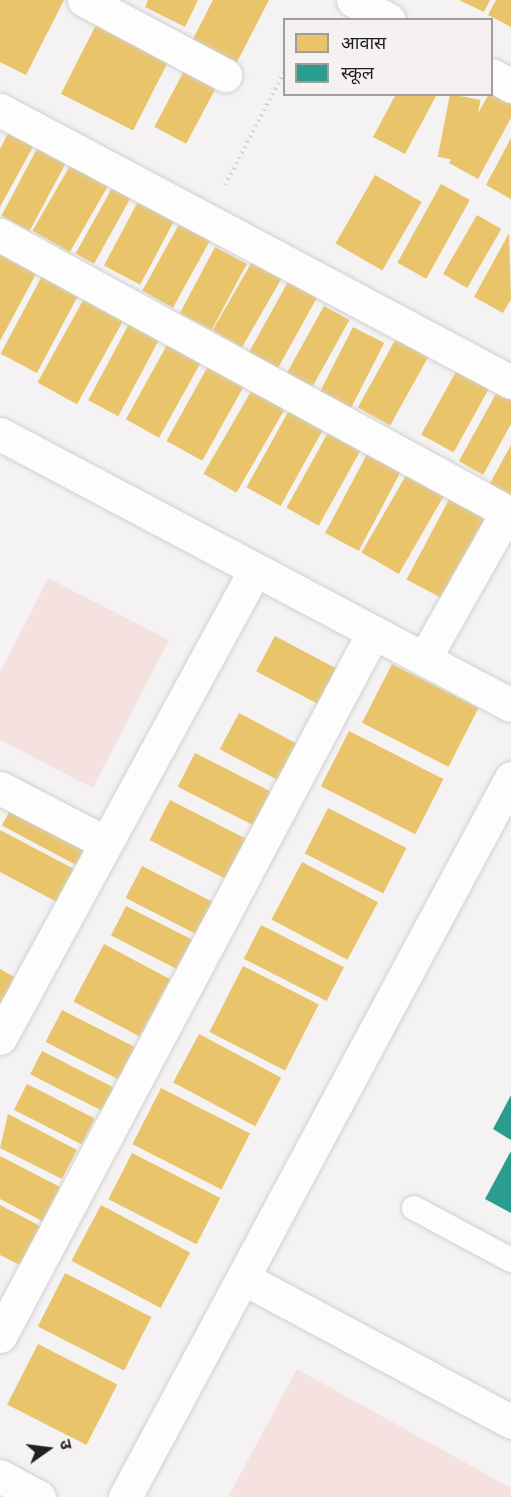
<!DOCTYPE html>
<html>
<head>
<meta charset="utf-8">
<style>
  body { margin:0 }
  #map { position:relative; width:511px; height:1497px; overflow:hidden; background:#f4f2f2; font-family:"Space Grotesk","Noto Sans Devanagari",sans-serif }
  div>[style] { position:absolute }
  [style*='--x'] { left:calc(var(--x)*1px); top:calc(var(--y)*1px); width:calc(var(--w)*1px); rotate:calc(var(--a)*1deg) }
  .green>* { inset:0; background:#f6e1e1 }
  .homes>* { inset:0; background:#e9c46a; transform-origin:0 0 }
  .schools>* { inset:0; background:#2a9d8f }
  .path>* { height:4px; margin-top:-2px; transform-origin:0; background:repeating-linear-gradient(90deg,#d1d0d0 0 1.5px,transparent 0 6px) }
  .roads { filter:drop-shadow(0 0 2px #d2d0d0) drop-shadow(0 0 2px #d2d0d0) }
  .lane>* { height:24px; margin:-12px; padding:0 12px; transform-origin:12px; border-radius:12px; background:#fdfdfd }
  .street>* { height:33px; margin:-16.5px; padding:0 16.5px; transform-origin:16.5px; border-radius:16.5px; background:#fdfdfd }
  span { translate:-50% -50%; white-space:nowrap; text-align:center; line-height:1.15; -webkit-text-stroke:6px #f5f1f1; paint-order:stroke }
  .legend { position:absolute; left:283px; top:18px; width:210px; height:78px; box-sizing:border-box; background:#f5f1f1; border:2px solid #a09d9d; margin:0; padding:8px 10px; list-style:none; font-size:18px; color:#212020 }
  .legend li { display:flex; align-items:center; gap:12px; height:30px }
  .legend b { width:30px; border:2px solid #a09d9d }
  .north { position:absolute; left:18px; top:1419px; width:60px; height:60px; -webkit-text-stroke:4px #f5f1f1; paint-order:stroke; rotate:76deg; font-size:16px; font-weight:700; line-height:24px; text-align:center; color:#212020 }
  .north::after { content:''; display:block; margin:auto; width:21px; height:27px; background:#212020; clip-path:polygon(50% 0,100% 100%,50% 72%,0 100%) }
</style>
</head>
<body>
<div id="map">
  <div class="green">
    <div style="clip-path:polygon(48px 578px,169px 640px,93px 788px,0 740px,0 673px)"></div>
    <div style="clip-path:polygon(297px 1369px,511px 1488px,511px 1497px,228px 1497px)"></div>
  </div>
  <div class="homes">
    <div style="clip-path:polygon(0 0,64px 0,26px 75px,0 62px)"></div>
    <div style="clip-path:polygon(148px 0,198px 0,185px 27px,145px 7px)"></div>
    <div style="clip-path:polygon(213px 0,269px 0,236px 64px,192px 41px)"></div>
    <div style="clip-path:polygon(459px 0,490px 0,484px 12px)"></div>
    <div style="clip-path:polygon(496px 0,511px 0,511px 27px,488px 15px)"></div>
    <div style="left:100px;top:17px;width:81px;height:86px;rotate:27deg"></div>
    <div style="left:191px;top:58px;width:36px;height:78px;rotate:28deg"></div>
    <div style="clip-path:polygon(492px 89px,511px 101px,511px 118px,478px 179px,449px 163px)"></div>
    <div style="clip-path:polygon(396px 94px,437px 94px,405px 154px,373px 137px)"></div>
    <div style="left:450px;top:94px;width:31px;height:64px;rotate:11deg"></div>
    <div style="clip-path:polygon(10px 130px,35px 143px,0 207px,0 149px)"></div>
    <div style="clip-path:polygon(511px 138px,511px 199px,486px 185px)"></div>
    <div style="left:38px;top:147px;width:32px;height:78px;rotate:28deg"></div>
    <div style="left:71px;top:164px;width:43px;height:77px;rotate:30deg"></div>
    <div style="left:375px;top:175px;width:54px;height:79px;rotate:30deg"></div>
    <div style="left:441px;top:184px;width:33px;height:90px;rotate:29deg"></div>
    <div style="left:112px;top:188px;width:21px;height:75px;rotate:29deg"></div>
    <div style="left:142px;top:194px;width:41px;height:81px;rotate:28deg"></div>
    <div style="left:477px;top:215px;width:28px;height:68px;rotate:30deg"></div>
    <div style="left:182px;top:219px;width:35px;height:82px;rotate:29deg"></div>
    <div style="clip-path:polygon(509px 233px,511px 299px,503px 313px,474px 297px)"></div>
    <div style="left:215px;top:247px;width:36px;height:75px;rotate:28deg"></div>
    <div style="clip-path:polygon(0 252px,37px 272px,0 341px)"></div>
    <div style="left:253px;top:260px;width:34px;height:81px;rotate:30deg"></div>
    <div style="left:42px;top:276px;width:41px;height:88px;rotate:28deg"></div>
    <div style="left:289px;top:280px;width:33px;height:84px;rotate:29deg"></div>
    <div style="left:86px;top:295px;width:45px;height:100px;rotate:29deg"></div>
    <div style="left:324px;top:306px;width:29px;height:80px;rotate:29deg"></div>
    <div style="left:131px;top:320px;width:34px;height:91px;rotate:28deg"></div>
    <div style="left:353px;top:327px;width:35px;height:77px;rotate:27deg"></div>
    <div style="left:398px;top:335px;width:37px;height:83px;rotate:29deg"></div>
    <div style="left:167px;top:345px;width:38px;height:85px;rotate:29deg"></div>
    <div style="left:213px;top:357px;width:41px;height:96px;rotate:29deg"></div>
    <div style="left:458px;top:368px;width:37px;height:76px;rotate:29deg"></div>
    <div style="left:253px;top:388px;width:38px;height:99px;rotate:30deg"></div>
    <div style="clip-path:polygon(498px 390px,511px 397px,511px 424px,483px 475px,459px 461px)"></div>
    <div style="left:292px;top:405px;width:39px;height:94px;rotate:29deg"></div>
    <div style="left:330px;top:429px;width:37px;height:90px;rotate:29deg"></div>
    <div style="left:373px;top:443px;width:38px;height:102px;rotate:28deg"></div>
    <div style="clip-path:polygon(511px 445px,511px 497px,489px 485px)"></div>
    <div style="left:412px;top:465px;width:43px;height:101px;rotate:30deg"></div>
    <div style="left:453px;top:492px;width:45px;height:99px;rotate:28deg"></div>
    <div style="left:275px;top:636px;width:72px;height:40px;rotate:28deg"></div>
    <div style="left:392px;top:664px;width:97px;height:66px;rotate:27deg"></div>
    <div style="left:239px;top:713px;width:71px;height:41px;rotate:28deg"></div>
    <div style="left:349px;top:731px;width:106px;height:62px;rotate:27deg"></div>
    <div style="left:195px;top:753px;width:87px;height:38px;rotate:27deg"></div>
    <div style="left:16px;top:799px;width:84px;height:30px;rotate:28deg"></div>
    <div style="left:170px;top:800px;width:87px;height:45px;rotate:27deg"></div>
    <div style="left:328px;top:808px;width:88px;height:51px;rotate:27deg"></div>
    <div style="clip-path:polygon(0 830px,74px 869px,57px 902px,0 872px)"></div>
    <div style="left:302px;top:862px;width:86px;height:65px;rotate:28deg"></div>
    <div style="left:142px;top:866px;width:85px;height:36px;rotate:27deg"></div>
    <div style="left:126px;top:906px;width:76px;height:33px;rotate:27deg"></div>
    <div style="left:261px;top:925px;width:93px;height:38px;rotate:27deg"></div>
    <div style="left:104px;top:944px;width:75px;height:65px;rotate:28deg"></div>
    <div style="left:243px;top:966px;width:85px;height:74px;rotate:27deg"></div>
    <div style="clip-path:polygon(0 969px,16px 978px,0 1010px)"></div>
    <div style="left:62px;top:1010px;width:85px;height:36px;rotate:27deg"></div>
    <div style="left:199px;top:1034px;width:93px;height:55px;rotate:28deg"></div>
    <div style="left:42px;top:1051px;width:82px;height:26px;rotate:27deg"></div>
    <div style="left:27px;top:1084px;width:76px;height:29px;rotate:27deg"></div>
    <div style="left:161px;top:1088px;width:100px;height:63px;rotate:27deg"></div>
    <div style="clip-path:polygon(8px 1114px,77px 1150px,62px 1179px,0 1148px)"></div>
    <div style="left:132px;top:1153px;width:99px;height:52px;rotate:27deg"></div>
    <div style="clip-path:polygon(0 1156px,60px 1187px,42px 1221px,0 1199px)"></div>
    <div style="clip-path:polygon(0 1205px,42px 1227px,22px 1266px,0 1255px)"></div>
    <div style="left:101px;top:1205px;width:101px;height:63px;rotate:28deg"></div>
    <div style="left:65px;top:1273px;width:97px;height:60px;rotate:27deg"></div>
    <div style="left:38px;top:1344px;width:89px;height:68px;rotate:27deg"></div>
  </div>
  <div class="schools">
    <div style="clip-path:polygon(511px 1095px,511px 1140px,493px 1129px)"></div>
    <div style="clip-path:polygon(511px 1151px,511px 1213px,485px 1199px)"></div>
  </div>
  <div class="path">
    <div style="--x:225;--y:185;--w:127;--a:-62.4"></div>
  </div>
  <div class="roads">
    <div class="lane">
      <div style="--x:414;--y:1208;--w:110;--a:28.2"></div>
    </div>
    <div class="street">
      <div style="--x:84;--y:0;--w:160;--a:28"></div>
      <div style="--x:353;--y:0;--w:41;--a:29.1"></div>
      <div style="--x:492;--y:75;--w:22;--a:30"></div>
      <div style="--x:0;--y:110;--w:579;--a:28.03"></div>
      <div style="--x:0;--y:235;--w:582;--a:28.63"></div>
      <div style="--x:0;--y:434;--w:578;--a:27.94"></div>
      <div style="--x:424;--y:659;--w:169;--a:-60.5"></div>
      <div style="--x:0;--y:788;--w:119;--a:27.4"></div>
      <div style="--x:0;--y:1038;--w:533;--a:-61.42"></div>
      <div style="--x:243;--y:1278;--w:304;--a:28.2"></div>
      <div style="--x:0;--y:1336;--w:796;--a:-62.05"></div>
      <div style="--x:0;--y:1476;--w:44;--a:28.3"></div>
      <div style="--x:125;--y:1497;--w:816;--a:-61.77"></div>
    </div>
  </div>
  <ul class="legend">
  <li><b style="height:16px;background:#e9c46a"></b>आवास</li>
  <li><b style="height:16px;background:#2a9d8f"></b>स्कूल</li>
  </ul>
  <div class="north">उ</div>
</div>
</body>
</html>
